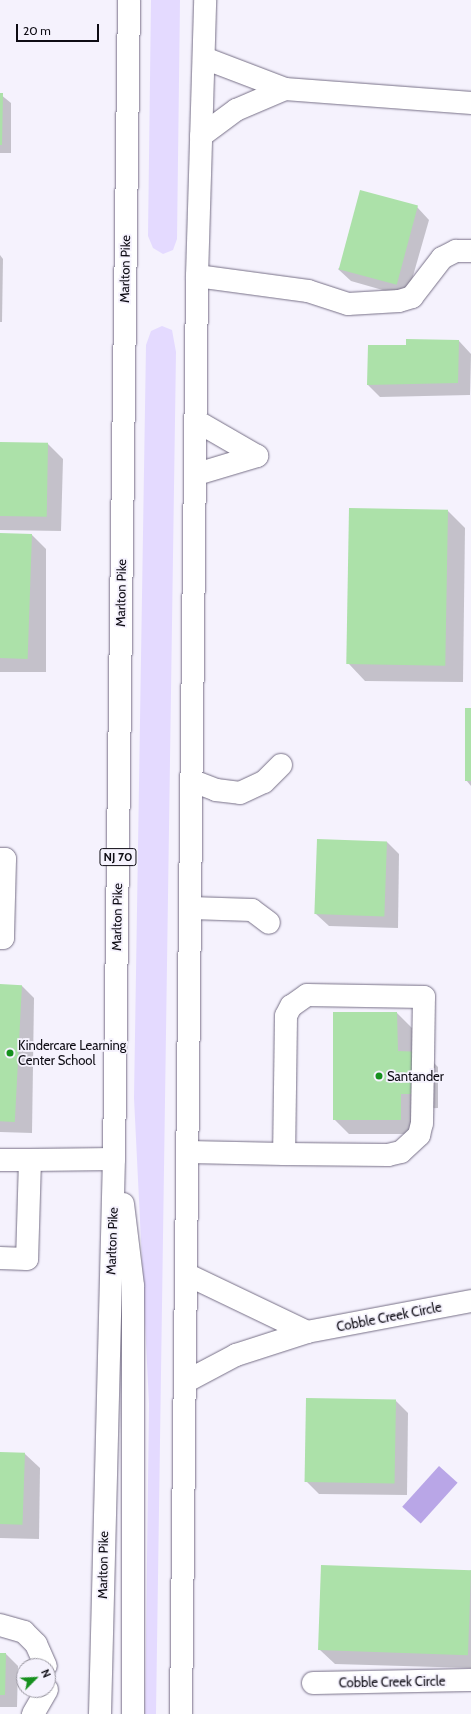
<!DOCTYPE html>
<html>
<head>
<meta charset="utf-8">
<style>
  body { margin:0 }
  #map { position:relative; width:471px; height:1714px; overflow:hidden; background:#f5f2fd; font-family:Cabin,sans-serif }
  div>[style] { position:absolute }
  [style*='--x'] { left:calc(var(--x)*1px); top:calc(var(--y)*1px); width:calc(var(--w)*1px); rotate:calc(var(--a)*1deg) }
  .green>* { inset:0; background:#e4daff }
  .water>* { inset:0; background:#b9a6e7; transform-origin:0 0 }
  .shadow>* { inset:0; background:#0003 }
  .building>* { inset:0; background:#ace1a9; transform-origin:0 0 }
  .roads { filter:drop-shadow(0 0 1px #777087) drop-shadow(0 0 1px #777087) }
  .minor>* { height:22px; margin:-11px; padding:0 11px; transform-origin:11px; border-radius:11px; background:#fff }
  .highway>* { height:22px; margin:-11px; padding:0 11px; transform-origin:11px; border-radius:11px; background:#fff }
  .dots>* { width:11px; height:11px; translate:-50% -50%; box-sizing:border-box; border:2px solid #f5f2fd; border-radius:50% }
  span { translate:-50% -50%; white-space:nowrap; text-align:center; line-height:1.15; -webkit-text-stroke:3.5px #f5f2fd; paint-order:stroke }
  .shield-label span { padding:1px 3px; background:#f5f2fd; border:1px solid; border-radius:3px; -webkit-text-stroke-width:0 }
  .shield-label { font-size:12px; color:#0e0c14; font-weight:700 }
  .street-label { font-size:13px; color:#0e0c14 }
  .poi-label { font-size:13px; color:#0e0c14 }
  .left { translate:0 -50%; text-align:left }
  .north { position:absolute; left:16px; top:1658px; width:40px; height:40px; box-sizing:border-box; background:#f5f2fd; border:1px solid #9996a0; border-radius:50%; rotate:66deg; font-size:11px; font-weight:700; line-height:16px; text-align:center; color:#0e0c14 }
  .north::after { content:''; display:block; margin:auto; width:14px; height:18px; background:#16901e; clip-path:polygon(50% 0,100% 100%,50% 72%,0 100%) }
  .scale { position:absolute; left:16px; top:24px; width:83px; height:18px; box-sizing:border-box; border:2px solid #0e0c14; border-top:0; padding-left:5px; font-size:12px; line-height:14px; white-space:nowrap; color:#0e0c14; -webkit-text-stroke:3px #f5f2fd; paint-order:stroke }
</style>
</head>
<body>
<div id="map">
  <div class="green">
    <div style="clip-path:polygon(151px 0,180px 0,177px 239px,173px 250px,163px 254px,153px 248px,148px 236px)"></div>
    <div style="clip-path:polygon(162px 326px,172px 330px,176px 352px,156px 1714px,145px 1714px,149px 1404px,134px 1098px,146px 345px,151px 331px)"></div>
  </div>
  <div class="water">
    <div style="left:439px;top:1466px;width:25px;height:55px;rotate:42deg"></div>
  </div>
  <div class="shadow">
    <div style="clip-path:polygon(0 94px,11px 103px,11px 153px,0 153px)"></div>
    <div style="clip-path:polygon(417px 207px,429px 220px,407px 297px,351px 281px,338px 269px)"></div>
    <div style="clip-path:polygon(0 255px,3px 259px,2px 322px,0 322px)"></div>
    <div style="clip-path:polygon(459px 341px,471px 354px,470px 395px,380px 397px,368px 385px,407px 347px)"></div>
    <div style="clip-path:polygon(0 443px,48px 444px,63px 459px,61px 531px,0 530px)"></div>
    <div style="clip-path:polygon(448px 511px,465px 528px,463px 682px,365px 681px,349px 664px)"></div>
    <div style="clip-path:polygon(0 534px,32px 535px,46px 549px,46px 672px,0 672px)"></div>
    <div style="clip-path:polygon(471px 709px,471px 786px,466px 780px)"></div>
    <div style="clip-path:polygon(387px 842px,399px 854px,398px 928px,329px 926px,316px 914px)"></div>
    <div style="clip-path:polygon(0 985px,22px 986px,34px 998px,32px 1133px,0 1132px)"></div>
    <div style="clip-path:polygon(397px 1013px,412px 1028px,412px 1052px,424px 1053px,438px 1067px,438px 1108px,415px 1109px,415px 1134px,349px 1134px,334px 1119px)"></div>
    <div style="clip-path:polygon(396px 1401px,408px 1413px,407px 1495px,319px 1494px,306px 1481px)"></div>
    <div style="clip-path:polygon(0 1453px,25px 1454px,40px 1468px,39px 1539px,0 1538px)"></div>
    <div style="clip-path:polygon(471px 1570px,471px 1668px,335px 1664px,320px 1650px)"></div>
    <div style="clip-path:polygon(0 1654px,6px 1654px,18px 1666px,17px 1707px,0 1707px)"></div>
  </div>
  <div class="building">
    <div style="clip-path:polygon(0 93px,3px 93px,2px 145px,0 145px)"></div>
    <div style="left:360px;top:190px;width:60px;height:82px;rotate:15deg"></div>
    <div style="clip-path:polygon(406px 339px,459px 340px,458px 383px,367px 385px,368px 345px,406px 345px)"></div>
    <div style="left:0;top:442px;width:48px;height:74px;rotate:1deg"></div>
    <div style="left:349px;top:508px;width:99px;height:156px;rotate:1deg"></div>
    <div style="left:0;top:533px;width:32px;height:125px;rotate:2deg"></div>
    <div style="left:465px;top:708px;width:6px;height:73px"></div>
    <div style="left:317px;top:839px;width:70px;height:75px;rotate:2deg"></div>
    <div style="left:0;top:984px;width:22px;height:137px;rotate:3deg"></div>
    <div style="clip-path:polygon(333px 1012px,397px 1012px,398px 1051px,424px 1052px,424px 1094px,401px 1094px,401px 1120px,333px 1120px)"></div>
    <div style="left:306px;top:1398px;width:90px;height:84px;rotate:1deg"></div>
    <div style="left:0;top:1452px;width:25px;height:72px;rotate:2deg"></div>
    <div style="left:321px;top:1565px;width:150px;height:85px;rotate:2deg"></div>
    <div style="clip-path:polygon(0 1653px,6px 1653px,5px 1695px,0 1695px)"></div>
  </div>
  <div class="roads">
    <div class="minor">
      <div style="--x:204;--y:58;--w:87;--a:20.9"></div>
      <div style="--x:285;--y:89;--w:187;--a:4.3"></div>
      <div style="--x:201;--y:136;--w:44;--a:-36.6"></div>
      <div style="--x:236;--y:110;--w:53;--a:-23.2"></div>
      <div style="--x:197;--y:276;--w:112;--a:7.7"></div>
      <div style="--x:308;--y:291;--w:42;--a:18"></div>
      <div style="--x:348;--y:304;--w:51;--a:-3.4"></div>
      <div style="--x:399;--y:301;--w:14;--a:-17"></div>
      <div style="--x:412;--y:297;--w:49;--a:-52.4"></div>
      <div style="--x:442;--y:258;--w:16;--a:-27"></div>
      <div style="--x:456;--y:251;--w:15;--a:0"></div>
      <div style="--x:197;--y:474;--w:63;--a:-16.7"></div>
      <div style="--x:257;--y:456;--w:68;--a:-150"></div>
      <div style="--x:193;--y:781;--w:25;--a:21"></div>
      <div style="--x:216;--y:790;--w:24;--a:7"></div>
      <div style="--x:240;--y:793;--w:26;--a:-25"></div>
      <div style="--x:264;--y:782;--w:24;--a:-45"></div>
      <div style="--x:0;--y:859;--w:5;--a:0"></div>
      <div style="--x:5;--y:859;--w:79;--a:91.5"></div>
      <div style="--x:3;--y:938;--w:3;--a:180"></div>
      <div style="--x:191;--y:908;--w:61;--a:1.9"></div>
      <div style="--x:252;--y:910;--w:21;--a:37"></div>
      <div style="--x:188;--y:1152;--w:96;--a:1.2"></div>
      <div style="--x:284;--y:1154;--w:104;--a:0.6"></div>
      <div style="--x:388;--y:1155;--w:13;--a:-13"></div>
      <div style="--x:401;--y:1152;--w:25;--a:-43"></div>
      <div style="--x:419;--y:1135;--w:12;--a:-76"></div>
      <div style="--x:422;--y:1123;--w:126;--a:-89.1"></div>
      <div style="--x:424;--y:997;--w:117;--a:-179"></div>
      <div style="--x:307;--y:995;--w:19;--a:145"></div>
      <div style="--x:291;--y:1006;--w:11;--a:117"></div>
      <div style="--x:286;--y:1016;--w:138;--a:90.8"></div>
      <div style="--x:0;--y:1160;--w:30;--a:0"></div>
      <div style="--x:30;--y:1160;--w:99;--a:91.7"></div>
      <div style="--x:27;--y:1259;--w:27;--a:-178"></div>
      <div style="--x:30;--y:1160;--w:84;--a:-0.7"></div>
      <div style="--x:307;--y:1332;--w:167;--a:-10.7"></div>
      <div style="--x:185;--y:1382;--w:58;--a:-27.9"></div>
      <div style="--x:236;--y:1355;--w:75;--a:-17.9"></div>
      <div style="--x:307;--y:1332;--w:134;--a:-154.4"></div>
      <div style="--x:0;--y:1625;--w:25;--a:16"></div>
      <div style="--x:24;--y:1632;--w:17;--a:45"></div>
      <div style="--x:36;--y:1644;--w:24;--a:66"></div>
      <div style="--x:313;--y:1683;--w:158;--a:-1.1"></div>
      <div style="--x:33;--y:1714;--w:28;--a:-60"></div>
    </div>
    <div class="highway">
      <div style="--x:123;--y:1204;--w:83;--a:83"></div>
      <div style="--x:133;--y:1286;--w:428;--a:90"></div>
      <div style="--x:100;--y:1714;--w:555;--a:-88.56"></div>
      <div style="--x:114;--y:1159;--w:1159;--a:-89.26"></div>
      <div style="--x:181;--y:1714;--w:1438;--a:-89.36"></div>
      <div style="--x:197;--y:276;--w:276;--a:-88.3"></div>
    </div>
  </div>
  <div class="dots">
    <div style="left:10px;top:1053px;background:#16901e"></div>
    <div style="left:379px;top:1076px;background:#16901e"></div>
  </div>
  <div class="shield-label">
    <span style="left:118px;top:857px">NJ 70</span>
  </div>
  <div class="street-label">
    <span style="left:125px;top:269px;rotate:-89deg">Marlton Pike</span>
    <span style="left:121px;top:593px;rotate:-89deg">Marlton Pike</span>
    <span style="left:117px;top:917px;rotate:-89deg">Marlton Pike</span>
    <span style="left:112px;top:1241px;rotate:-88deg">Marlton Pike</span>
    <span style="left:389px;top:1317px;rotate:-11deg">Cobble Creek Circle</span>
    <span style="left:103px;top:1565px;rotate:-89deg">Marlton Pike</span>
    <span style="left:392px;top:1682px;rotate:-1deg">Cobble Creek Circle</span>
  </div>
  <div class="poi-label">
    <span class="left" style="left:18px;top:1053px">Kindercare Learning<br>Center School</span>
    <span class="left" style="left:387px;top:1076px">Santander</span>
  </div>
  <div class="north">N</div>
  <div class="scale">20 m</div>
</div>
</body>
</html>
